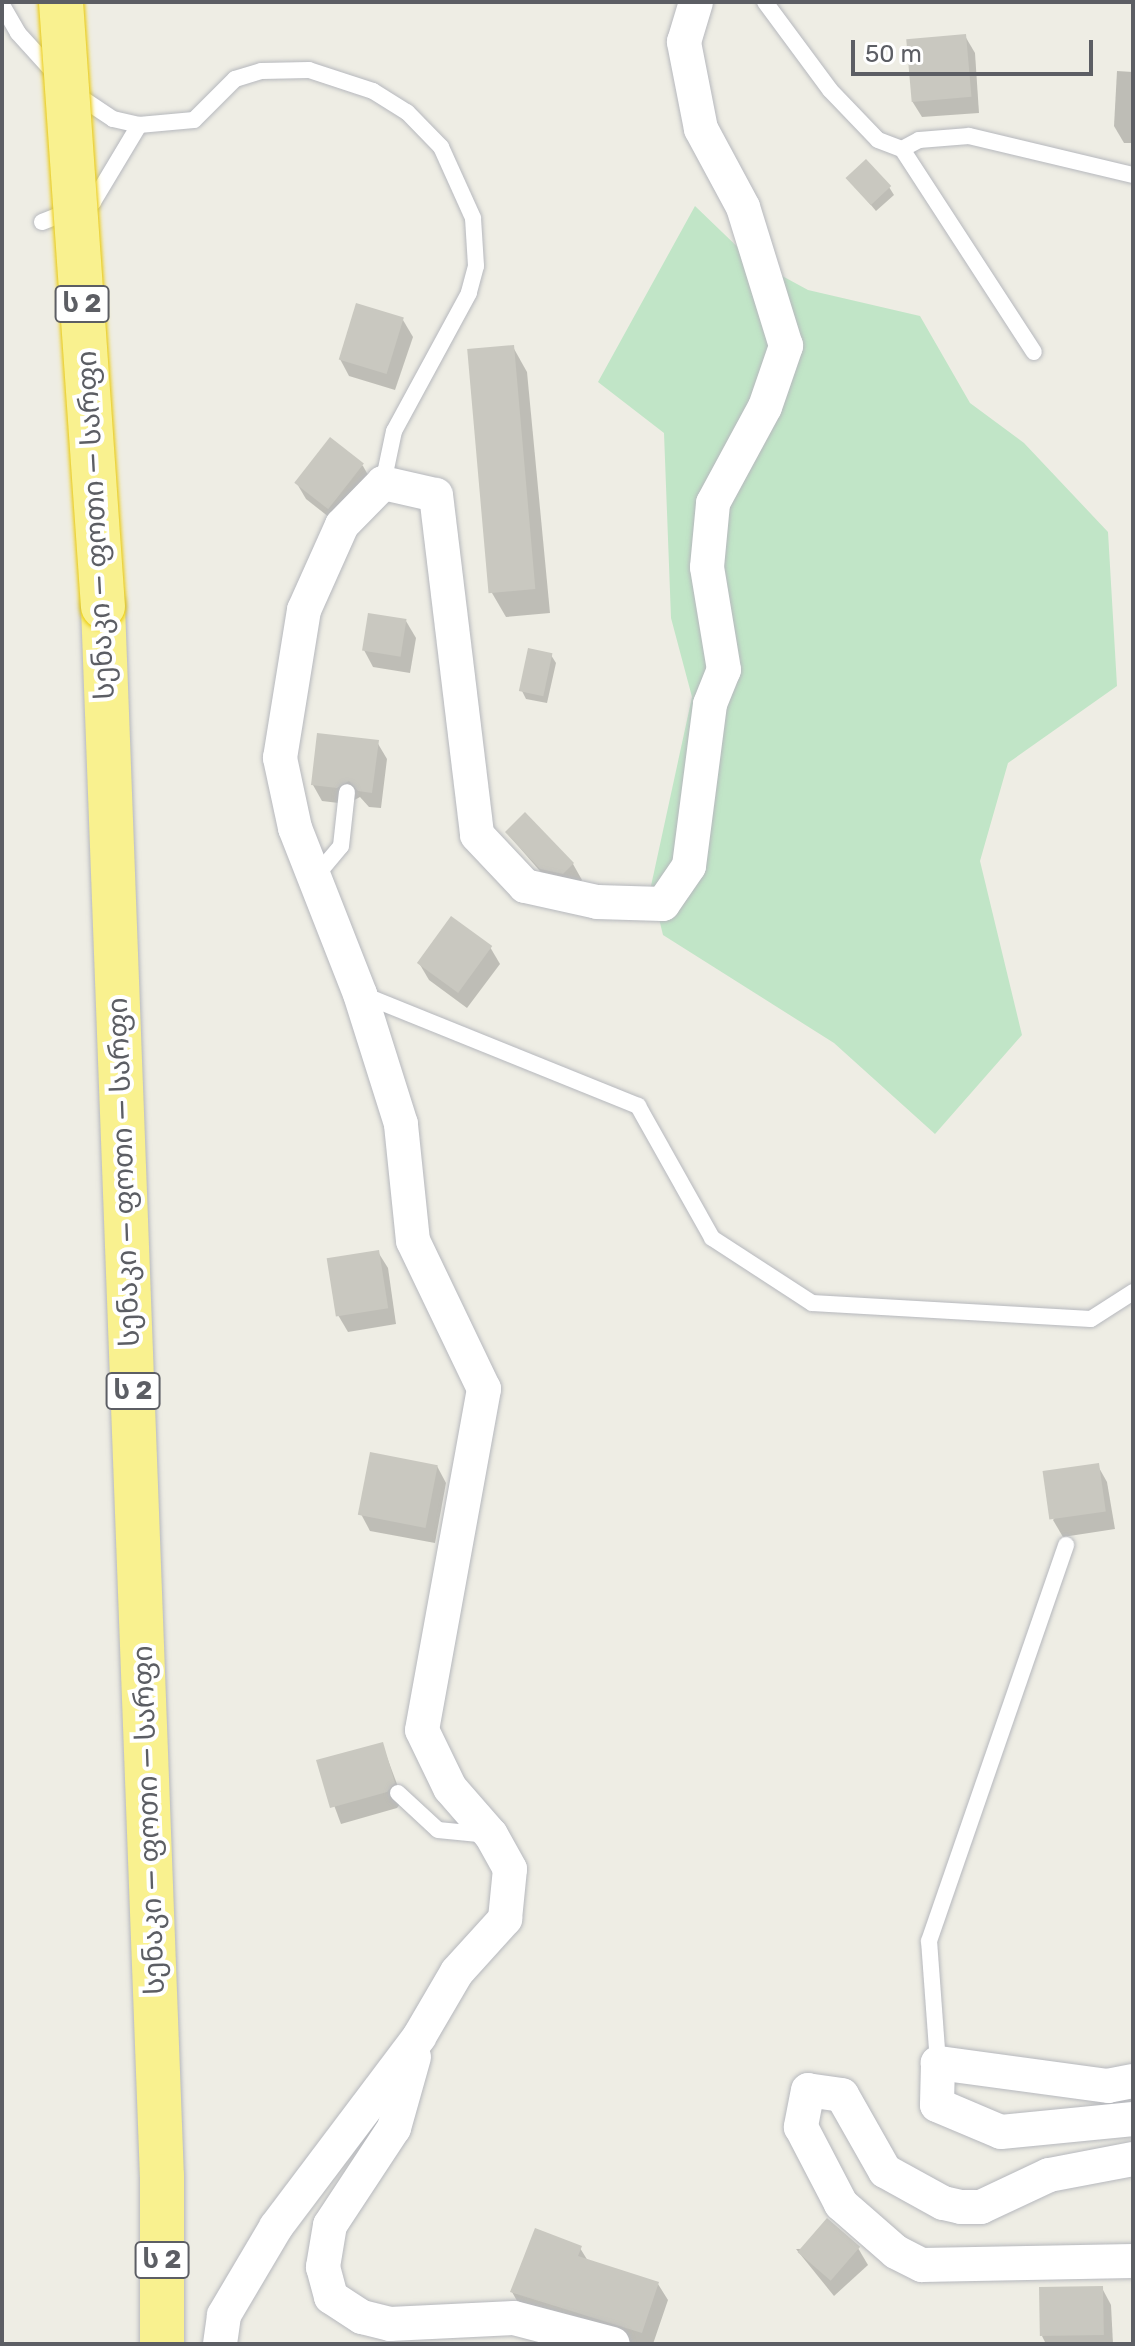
<!DOCTYPE html>
<html>
<head>
<meta charset="utf-8">
<style>
  body { margin:0 }
  #map { position:relative; width:1135px; height:2346px; overflow:hidden; background:#eeede4; font-family:Rubik,"Noto Sans Georgian",sans-serif }
  div>[style] { position:absolute }
  [style*='--x'] { left:calc(var(--x)*1px); top:calc(var(--y)*1px); width:calc(var(--w)*1px); rotate:calc(var(--a)*1deg) }
  .green>* { inset:0; background:#c1e5c7 }
  .shadow>* { inset:0; background:#0003 }
  .building>* { inset:0; background:#c9c8c0; transform-origin:0 0 }
  .roads { filter:drop-shadow(0 0 2px #b6b8bd) drop-shadow(0 0 2px #b6b8bd) }
  .lane>* { height:16px; margin:-8px; padding:0 8px; transform-origin:8px; border-radius:8px; background:#fff }
  .street>* { height:34px; margin:-17px; padding:0 17px; transform-origin:17px; border-radius:17px; background:#fff }
  .highway>* { height:44px; margin:-22px; padding:0 22px; transform-origin:22px; border-radius:22px; background:#f9f18f }
  .bridges { filter:drop-shadow(0 0 2px #eaca08) drop-shadow(0 0 2px #eaca08) }
  .highway-bridge>* { height:44px; margin:-22px; padding:0 22px; transform-origin:22px; border-radius:22px; background:#f9f18f }
  span { translate:-50% -50%; white-space:nowrap; text-align:center; line-height:1.15; -webkit-text-stroke:8px #fff; paint-order:stroke }
  .shield-label span { padding:2px 6px; background:#fff; border:2px solid; border-radius:6px; -webkit-text-stroke-width:0 }
  .shield-label { font-size:26px; color:#5c5e64; font-weight:700 }
  .street-label { font-size:28px; color:#5c5e64 }
  .frame { position:absolute; inset:0; border:4px solid #5c5e64; pointer-events:none }
  .scale { position:absolute; left:851px; top:40px; width:242px; height:36px; box-sizing:border-box; border:4px solid #5c5e64; border-top:0; padding-left:10px; font-size:24px; line-height:28px; white-space:nowrap; color:#5c5e64; -webkit-text-stroke:6px #fff; paint-order:stroke }
</style>
</head>
<body>
<div id="map">
  <div class="green">
    <div style="clip-path:polygon(695px 206px,749px 258px,808px 290px,920px 316px,970px 403px,1024px 443px,1108px 532px,1117px 686px,1008px 763px,980px 861px,1022px 1035px,935px 1134px,834px 1043px,663px 935px,651px 886px,692px 697px,671px 618px,664px 433px,598px 382px)"></div>
  </div>
  <div class="shadow">
    <div style="clip-path:polygon(965px 36px,975px 53px,979px 113px,922px 117px,912px 101px)"></div>
    <div style="clip-path:polygon(1117px 71px,1133px 72px,1133px 143px,1124px 143px,1114px 126px)"></div>
    <div style="clip-path:polygon(848px 178px,889px 187px,894px 195px,876px 211px)"></div>
    <div style="clip-path:polygon(403px 320px,413px 337px,395px 390px,349px 376px,340px 359px)"></div>
    <div style="clip-path:polygon(513px 347px,527px 372px,550px 613px,506px 617px,492px 593px)"></div>
    <div style="clip-path:polygon(330px 440px,363px 466px,372px 482px,339px 525px,306px 499px,296px 482px)"></div>
    <div style="clip-path:polygon(406px 621px,416px 638px,410px 673px,373px 667px,364px 650px)"></div>
    <div style="clip-path:polygon(551px 655px,556px 663px,547px 703px,526px 699px,522px 691px)"></div>
    <div style="clip-path:polygon(377px 742px,387px 759px,381px 808px,369px 807px,360px 797px,347px 804px,322px 801px,313px 785px)"></div>
    <div style="clip-path:polygon(507px 833px,573px 864px,582px 880px,572px 890px,552px 885px)"></div>
    <div style="clip-path:polygon(490px 947px,500px 964px,467px 1008px,429px 980px,419px 963px)"></div>
    <div style="clip-path:polygon(378px 1252px,388px 1268px,396px 1324px,348px 1332px,338px 1315px)"></div>
    <div style="clip-path:polygon(437px 1466px,446px 1483px,435px 1543px,370px 1531px,361px 1514px)"></div>
    <div style="clip-path:polygon(1098px 1466px,1107px 1482px,1115px 1529px,1063px 1537px,1053px 1520px)"></div>
    <div style="clip-path:polygon(382px 1744px,403px 1800px,397px 1808px,341px 1824px,318px 1762px)"></div>
    <div style="clip-path:polygon(580px 2248px,588px 2261px,658px 2284px,668px 2300px,653px 2344px,637px 2344px,521px 2308px,512px 2292px)"></div>
    <div style="clip-path:polygon(858px 2248px,868px 2265px,834px 2296px,796px 2249px)"></div>
    <div style="clip-path:polygon(1102px 2288px,1111px 2305px,1113px 2344px,1046px 2344px,1042px 2336px)"></div>
  </div>
  <div class="building">
    <div style="left:966px;top:34px;width:63px;height:60px;rotate:85deg"></div>
    <div style="left:866px;top:159px;width:37px;height:28px;rotate:47deg"></div>
    <div style="left:356px;top:303px;width:50px;height:59px;rotate:17deg"></div>
    <div style="left:514px;top:345px;width:245px;height:47px;rotate:85deg"></div>
    <div style="left:330px;top:437px;width:43px;height:58px;rotate:38deg"></div>
    <div style="left:368px;top:613px;width:39px;height:38px;rotate:9deg"></div>
    <div style="left:528px;top:648px;width:25px;height:44px;rotate:12deg"></div>
    <div style="clip-path:polygon(317px 733px,379px 740px,372px 793px,358px 791px,349px 781px,337px 788px,311px 785px)"></div>
    <div style="clip-path:polygon(525px 812px,574px 863px,563px 874px,540px 869px,505px 832px)"></div>
    <div style="left:451px;top:916px;width:51px;height:58px;rotate:36deg"></div>
    <div style="left:379px;top:1250px;width:59px;height:53px;rotate:81deg"></div>
    <div style="left:370px;top:1452px;width:69px;height:64px;rotate:11deg"></div>
    <div style="left:1099px;top:1463px;width:49px;height:57px;rotate:82deg"></div>
    <div style="clip-path:polygon(383px 1742px,395px 1783px,387px 1792px,330px 1808px,316px 1760px)"></div>
    <div style="left:827px;top:2218px;width:44px;height:45px;rotate:41deg"></div>
    <div style="clip-path:polygon(535px 2228px,582px 2246px,578px 2256px,659px 2282px,642px 2333px,510px 2292px)"></div>
    <div style="left:1103px;top:2286px;width:49px;height:64px;rotate:89deg"></div>
  </div>
  <div class="roads">
    <div class="lane">
      <div style="--x:765;--y:2;--w:109;--a:53.5"></div>
      <div style="--x:830;--y:90;--w:69;--a:46.2"></div>
      <div style="--x:878;--y:140;--w:26;--a:21"></div>
      <div style="--x:902;--y:149;--w:242;--a:57"></div>
      <div style="--x:2;--y:5;--w:32;--a:60"></div>
      <div style="--x:18;--y:33;--w:58;--a:47.8"></div>
      <div style="--x:74;--y:93;--w:47;--a:33.7"></div>
      <div style="--x:113;--y:119;--w:27;--a:13"></div>
      <div style="--x:139;--y:125;--w:55;--a:-5.2"></div>
      <div style="--x:194;--y:120;--w:58;--a:-45"></div>
      <div style="--x:235;--y:79;--w:27;--a:-17"></div>
      <div style="--x:261;--y:71;--w:48;--a:-1.2"></div>
      <div style="--x:309;--y:70;--w:67;--a:18.2"></div>
      <div style="--x:373;--y:91;--w:40;--a:32"></div>
      <div style="--x:407;--y:112;--w:49;--a:45.8"></div>
      <div style="--x:441;--y:147;--w:78;--a:65.7"></div>
      <div style="--x:473;--y:218;--w:48;--a:86.4"></div>
      <div style="--x:476;--y:266;--w:28;--a:105"></div>
      <div style="--x:469;--y:293;--w:157;--a:118.5"></div>
      <div style="--x:394;--y:431;--w:53;--a:101.9"></div>
      <div style="--x:902;--y:149;--w:19;--a:-28"></div>
      <div style="--x:919;--y:140;--w:50;--a:-4.6"></div>
      <div style="--x:969;--y:136;--w:169;--a:13.4"></div>
      <div style="--x:42;--y:222;--w:55;--a:-21.4"></div>
      <div style="--x:93;--y:202;--w:90;--a:-59.1"></div>
      <div style="--x:315;--y:877;--w:40;--a:-50"></div>
      <div style="--x:341;--y:846;--w:54;--a:-83.7"></div>
      <div style="--x:361;--y:994;--w:299;--a:22"></div>
      <div style="--x:638;--y:1106;--w:151;--a:60.7"></div>
      <div style="--x:712;--y:1238;--w:119;--a:33"></div>
      <div style="--x:812;--y:1303;--w:279;--a:3.3"></div>
      <div style="--x:1091;--y:1319;--w:50;--a:-32.7"></div>
      <div style="--x:398;--y:1793;--w:54;--a:42.8"></div>
      <div style="--x:438;--y:1830;--w:51;--a:5.6"></div>
      <div style="--x:938;--y:2063;--w:122;--a:-94.2"></div>
      <div style="--x:929;--y:1941;--w:419;--a:-70.9"></div>
    </div>
    <div class="street">
      <div style="--x:414;--y:2057;--w:74;--a:105.7"></div>
      <div style="--x:394;--y:2128;--w:116;--a:123.4"></div>
      <div style="--x:330;--y:2225;--w:43;--a:99.5"></div>
      <div style="--x:323;--y:2267;--w:31;--a:75"></div>
      <div style="--x:331;--y:2297;--w:37;--a:33"></div>
      <div style="--x:362;--y:2317;--w:29;--a:14"></div>
      <div style="--x:390;--y:2324;--w:124;--a:-2.8"></div>
      <div style="--x:514;--y:2318;--w:102;--a:14.7"></div>
      <div style="--x:1133;--y:2081;--w:25;--a:169"></div>
      <div style="--x:1108;--y:2086;--w:172;--a:-172.3"></div>
      <div style="--x:938;--y:2063;--w:42;--a:91.4"></div>
      <div style="--x:937;--y:2105;--w:69;--a:22.9"></div>
      <div style="--x:1001;--y:2132;--w:133;--a:-5.6"></div>
      <div style="--x:1133;--y:2159;--w:86;--a:169.2"></div>
      <div style="--x:1049;--y:2175;--w:75;--a:154.8"></div>
      <div style="--x:981;--y:2207;--w:20;--a:180"></div>
      <div style="--x:961;--y:2207;--w:18;--a:-167"></div>
      <div style="--x:943;--y:2203;--w:66;--a:-151.1"></div>
      <div style="--x:885;--y:2171;--w:87;--a:-119.5"></div>
      <div style="--x:842;--y:2095;--w:34;--a:-172"></div>
      <div style="--x:808;--y:2090;--w:38;--a:101"></div>
      <div style="--x:801;--y:2127;--w:87;--a:62.5"></div>
      <div style="--x:841;--y:2204;--w:73;--a:41.1"></div>
      <div style="--x:896;--y:2252;--w:29;--a:27"></div>
      <div style="--x:922;--y:2265;--w:211;--a:-1.1"></div>
      <div style="--x:220;--y:2344;--w:29;--a:-82"></div>
      <div style="--x:224;--y:2315;--w:102;--a:-59.4"></div>
      <div style="--x:276;--y:2227;--w:238;--a:-53"></div>
      <div style="--x:419;--y:2037;--w:75;--a:-59.7"></div>
      <div style="--x:457;--y:1972;--w:72;--a:-47.8"></div>
      <div style="--x:505;--y:1919;--w:50;--a:-84.3"></div>
      <div style="--x:510;--y:1869;--w:39;--a:-119"></div>
      <div style="--x:491;--y:1835;--w:62;--a:-131.1"></div>
      <div style="--x:450;--y:1788;--w:64;--a:-115.8"></div>
      <div style="--x:422;--y:1730;--w:347;--a:-79.7"></div>
      <div style="--x:484;--y:1389;--w:164;--a:-115.6"></div>
      <div style="--x:413;--y:1241;--w:118;--a:-95.9"></div>
      <div style="--x:401;--y:1124;--w:136;--a:-107.5"></div>
      <div style="--x:360;--y:994;--w:178;--a:-111.4"></div>
      <div style="--x:295;--y:828;--w:72;--a:-102.1"></div>
      <div style="--x:280;--y:758;--w:150;--a:-80.8"></div>
      <div style="--x:304;--y:610;--w:93;--a:-65.9"></div>
      <div style="--x:342;--y:525;--w:59;--a:-45.7"></div>
      <div style="--x:383;--y:483;--w:54;--a:12.8"></div>
      <div style="--x:436;--y:495;--w:342;--a:83.1"></div>
      <div style="--x:477;--y:835;--w:70;--a:46.7"></div>
      <div style="--x:525;--y:886;--w:74;--a:12.5"></div>
      <div style="--x:597;--y:902;--w:66;--a:1.7"></div>
      <div style="--x:663;--y:904;--w:46;--a:-55.6"></div>
      <div style="--x:689;--y:866;--w:163;--a:-82.6"></div>
      <div style="--x:710;--y:704;--w:37;--a:-68"></div>
      <div style="--x:724;--y:670;--w:104;--a:-99.4"></div>
      <div style="--x:707;--y:567;--w:64;--a:-84.6"></div>
      <div style="--x:713;--y:503;--w:109;--a:-61.6"></div>
      <div style="--x:765;--y:407;--w:65;--a:-71"></div>
      <div style="--x:786;--y:346;--w:145;--a:-107.2"></div>
      <div style="--x:743;--y:207;--w:89;--a:-118.3"></div>
      <div style="--x:701;--y:129;--w:89;--a:-101.1"></div>
      <div style="--x:684;--y:42;--w:42;--a:-73.3"></div>
    </div>
    <div class="highway">
      <div style="--x:103;--y:607;--w:1570;--a:87.85"></div>
      <div style="--x:162;--y:2176;--w:168;--a:90"></div>
    </div>
  </div>
  <div class="bridges">
    <div class="highway-bridge">
      <div style="--x:61;--y:2;--w:606;--a:86.03"></div>
    </div>
  </div>
  <div class="shield-label">
    <span style="left:82px;top:304px">ს 2</span>
    <span style="left:133px;top:1391px">ს 2</span>
    <span style="left:162px;top:2260px">ს 2</span>
  </div>
  <div class="street-label">
    <span style="left:96px;top:525px;rotate:-93deg">სენაკი — ფოთი — სარფი</span>
    <span style="left:124px;top:1172px;rotate:-92deg">სენაკი — ფოთი — სარფი</span>
    <span style="left:149px;top:1820px;rotate:-92deg">სენაკი — ფოთი — სარფი</span>
  </div>
  <div class="frame"></div>
  <div class="scale">50 m</div>
</div>
</body>
</html>
